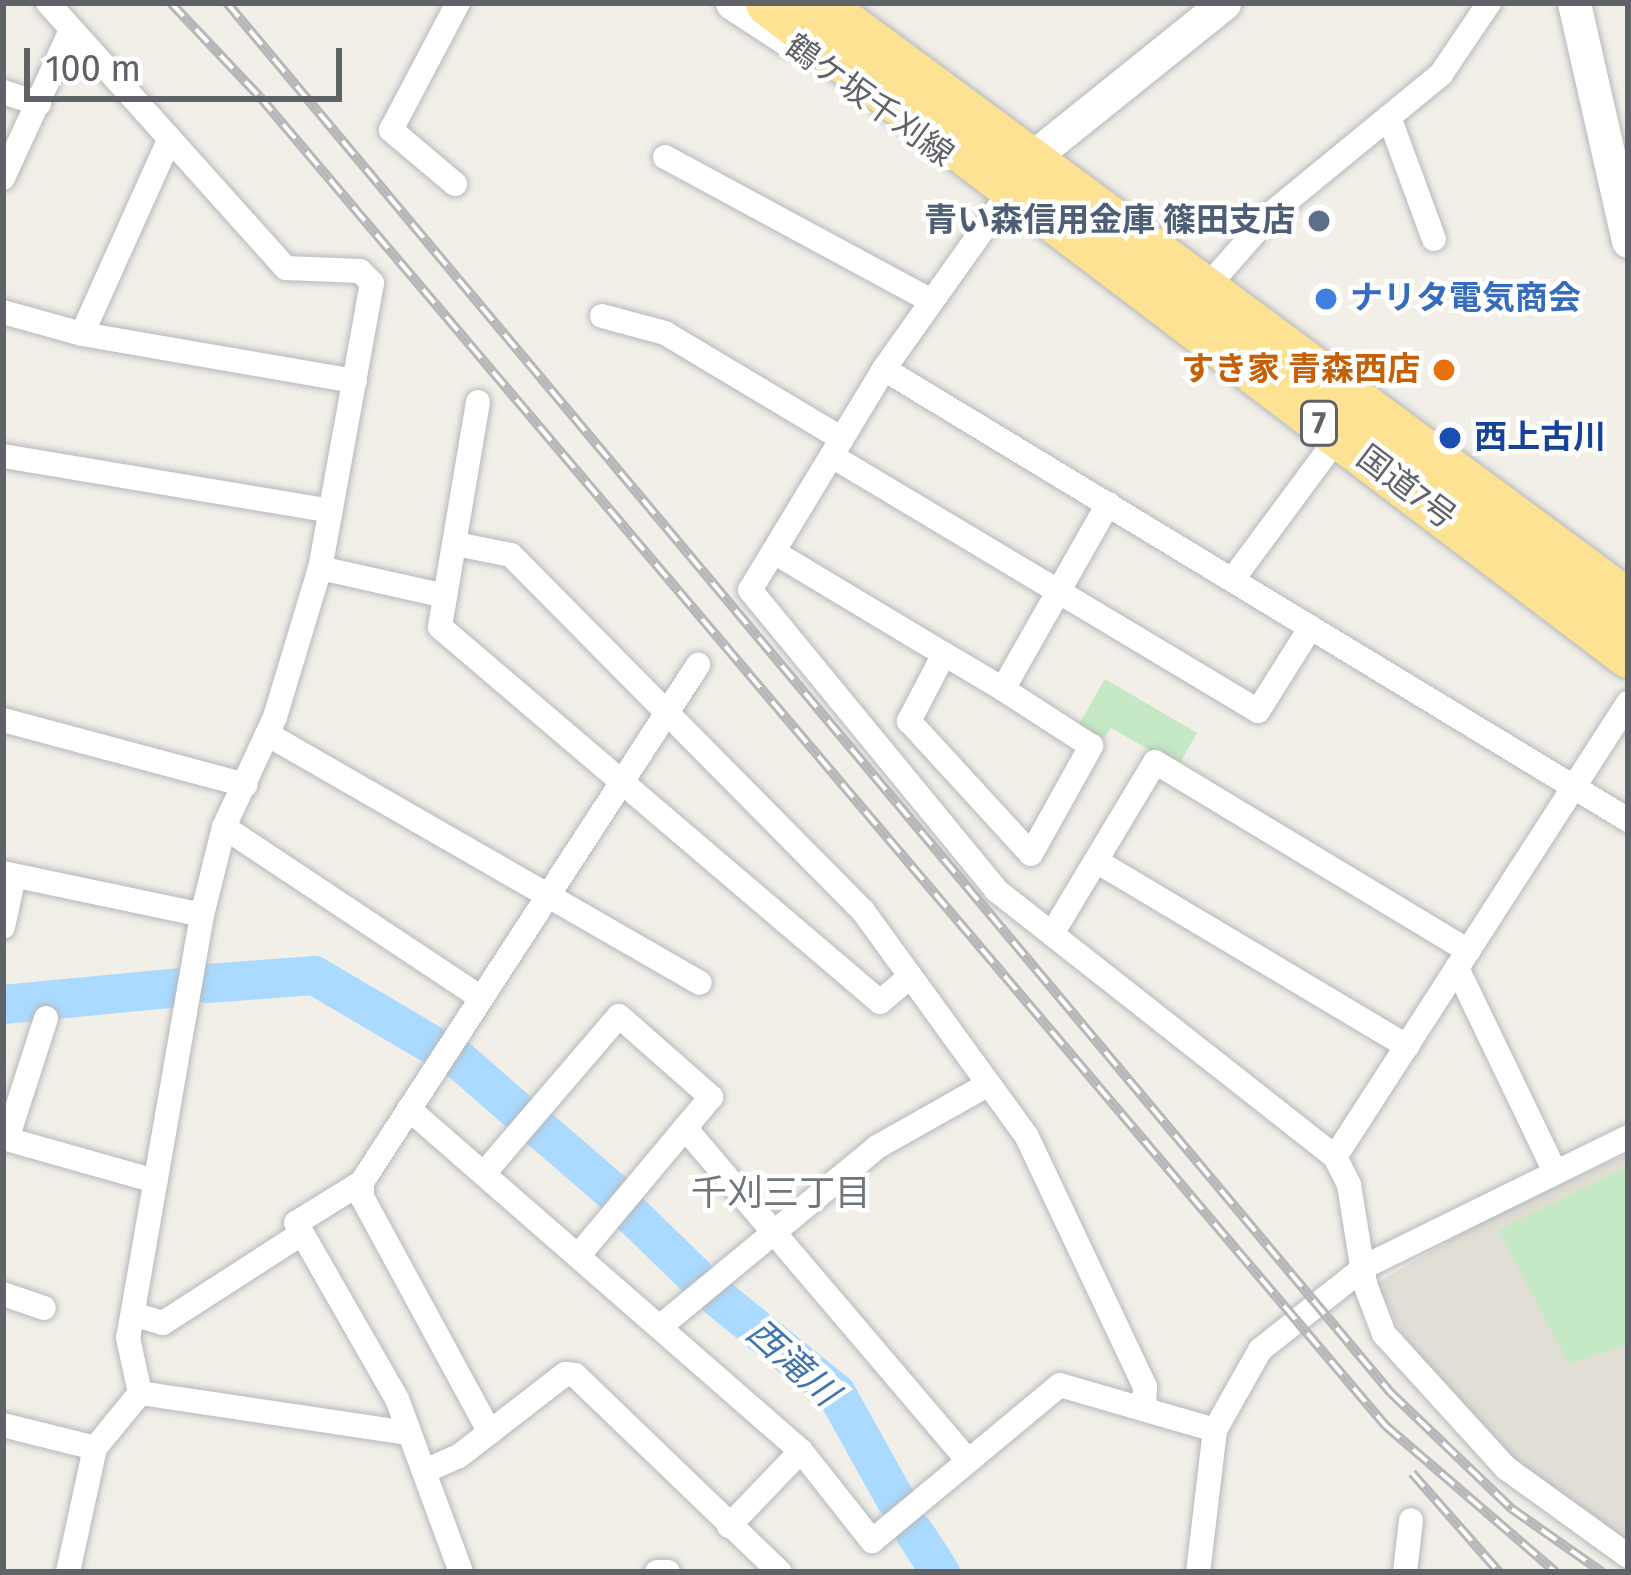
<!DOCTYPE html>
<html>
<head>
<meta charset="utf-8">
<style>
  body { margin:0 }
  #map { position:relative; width:1631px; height:1575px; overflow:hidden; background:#f1efe8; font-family:"Fira Sans","Noto Sans JP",sans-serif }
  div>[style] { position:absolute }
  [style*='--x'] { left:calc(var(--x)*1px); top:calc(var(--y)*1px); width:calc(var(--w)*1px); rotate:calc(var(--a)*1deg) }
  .education>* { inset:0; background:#e1ded6 }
  .green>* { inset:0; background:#c5e8c5 }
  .river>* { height:39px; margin:-19.5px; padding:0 19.5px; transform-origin:19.5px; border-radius:19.5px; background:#aadaff }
  .roads { filter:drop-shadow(0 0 3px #b5b8bc) drop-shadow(0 0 3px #b5b8bc) }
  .street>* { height:24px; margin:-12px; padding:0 12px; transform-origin:12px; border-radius:12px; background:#fff }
  .secondary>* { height:33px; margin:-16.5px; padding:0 16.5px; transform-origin:16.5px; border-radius:16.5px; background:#fff }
  .highway>* { height:45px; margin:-22.5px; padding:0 22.5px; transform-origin:22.5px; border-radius:22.5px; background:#fde293 }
  .rail>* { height:10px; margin-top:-5px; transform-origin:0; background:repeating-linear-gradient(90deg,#fff 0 18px,#b6b7b8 0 36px); box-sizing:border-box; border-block:3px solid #b6b7b8 }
  .dots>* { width:33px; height:33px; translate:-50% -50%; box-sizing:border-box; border:6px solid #fff; border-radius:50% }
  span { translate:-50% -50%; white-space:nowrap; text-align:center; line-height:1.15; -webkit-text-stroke:9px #fff; paint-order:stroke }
  .shield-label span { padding:3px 9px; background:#fff; border:3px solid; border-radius:9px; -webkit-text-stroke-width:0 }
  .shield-label { font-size:30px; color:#5f6368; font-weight:700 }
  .street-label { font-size:33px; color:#5f6368 }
  .service-label { font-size:33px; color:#4e5e75; font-weight:700 }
  .right { translate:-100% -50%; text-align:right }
  .shop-label { font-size:33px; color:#366cbe; font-weight:700 }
  .left { translate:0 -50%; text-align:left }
  .food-label { font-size:33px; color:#c56008; font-weight:700 }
  .transit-label { font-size:33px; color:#164399; font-weight:700 }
  .neighbourhood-label { font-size:36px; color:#70757a }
  .water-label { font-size:36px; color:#4174aa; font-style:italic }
  .frame { position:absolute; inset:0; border:6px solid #5f6368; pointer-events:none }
  .scale { position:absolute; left:24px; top:48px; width:318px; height:54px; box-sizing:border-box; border:6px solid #5f6368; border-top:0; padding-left:15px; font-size:36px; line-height:42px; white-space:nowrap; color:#5f6368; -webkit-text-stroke:9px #fff; paint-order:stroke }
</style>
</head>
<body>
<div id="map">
  <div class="education">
    <div style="clip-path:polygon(1628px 1154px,1628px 1543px,1478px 1431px,1408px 1344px,1377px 1283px,1478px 1224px)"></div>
  </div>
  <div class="green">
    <div style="clip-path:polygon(1105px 679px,1197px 733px,1178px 766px,1111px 728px,1104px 739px,1079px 724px)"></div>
    <div style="clip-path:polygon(1628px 1166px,1628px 1344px,1569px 1364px,1498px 1230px)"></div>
  </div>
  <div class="river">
    <div style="--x:207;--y:983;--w:107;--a:-4.3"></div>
    <div style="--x:314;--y:975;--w:136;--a:30.5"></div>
    <div style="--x:3;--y:1004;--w:176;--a:-5.5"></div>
    <div style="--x:458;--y:1059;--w:82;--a:41.1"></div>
    <div style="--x:540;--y:1129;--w:96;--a:40.8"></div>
    <div style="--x:630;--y:1213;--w:89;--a:44.1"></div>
    <div style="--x:716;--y:1296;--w:154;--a:38.9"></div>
    <div style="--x:836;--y:1393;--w:121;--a:60.9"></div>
    <div style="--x:914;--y:1532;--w:48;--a:57"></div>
  </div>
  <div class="roads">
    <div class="street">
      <div style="--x:48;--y:3;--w:356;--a:48.1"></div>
      <div style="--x:286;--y:268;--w:74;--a:2.3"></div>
      <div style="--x:360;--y:271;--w:17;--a:45"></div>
      <div style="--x:372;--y:283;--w:290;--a:100.3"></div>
      <div style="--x:320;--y:568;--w:156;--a:106.8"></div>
      <div style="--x:275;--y:717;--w:121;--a:114.9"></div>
      <div style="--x:224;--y:827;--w:91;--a:104"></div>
      <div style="--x:202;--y:915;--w:429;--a:99.9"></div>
      <div style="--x:128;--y:1338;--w:56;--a:77.7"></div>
      <div style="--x:3;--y:92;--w:38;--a:18"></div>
      <div style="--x:1389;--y:117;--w:130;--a:69.8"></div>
      <div style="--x:665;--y:157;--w:301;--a:28.4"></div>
      <div style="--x:3;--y:178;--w:161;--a:-65.3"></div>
      <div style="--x:1016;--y:183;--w:228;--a:125.4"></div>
      <div style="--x:884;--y:369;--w:258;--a:121.2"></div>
      <div style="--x:750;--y:590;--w:388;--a:50.6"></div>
      <div style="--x:996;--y:890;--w:432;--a:38.2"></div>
      <div style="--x:455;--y:184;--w:84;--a:-139.8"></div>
      <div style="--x:391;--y:130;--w:144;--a:-62.2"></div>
      <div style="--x:1208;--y:286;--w:97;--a:-48.8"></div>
      <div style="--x:1272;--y:213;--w:219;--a:-39.4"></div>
      <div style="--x:1441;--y:74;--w:86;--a:-55.9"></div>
      <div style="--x:3;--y:312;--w:82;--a:15.6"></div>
      <div style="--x:82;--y:334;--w:277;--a:9.8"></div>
      <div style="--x:602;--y:316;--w:65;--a:15.1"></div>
      <div style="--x:665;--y:333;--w:206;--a:30.9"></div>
      <div style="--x:82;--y:334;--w:213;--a:-65.8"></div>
      <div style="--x:884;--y:369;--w:870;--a:31.22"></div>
      <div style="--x:478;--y:402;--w:228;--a:99.6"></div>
      <div style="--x:440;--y:627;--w:578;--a:40.44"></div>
      <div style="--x:880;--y:1002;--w:39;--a:-40"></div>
      <div style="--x:3;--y:456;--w:332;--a:9.5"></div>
      <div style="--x:832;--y:456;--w:496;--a:30.9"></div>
      <div style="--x:1258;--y:711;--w:99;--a:-57.8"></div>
      <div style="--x:456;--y:544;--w:56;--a:11.3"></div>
      <div style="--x:511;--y:555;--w:501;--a:45.32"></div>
      <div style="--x:863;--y:911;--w:279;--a:54"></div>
      <div style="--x:1027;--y:1137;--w:276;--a:64.7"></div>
      <div style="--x:1145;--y:1387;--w:22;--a:93"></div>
      <div style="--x:774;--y:552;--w:198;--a:31"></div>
      <div style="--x:320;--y:568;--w:128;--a:12.6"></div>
      <div style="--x:1233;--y:579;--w:177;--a:-53.5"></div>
      <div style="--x:1003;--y:689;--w:69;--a:-149.3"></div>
      <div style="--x:944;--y:654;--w:76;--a:117.6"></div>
      <div style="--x:909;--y:721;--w:180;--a:47.5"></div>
      <div style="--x:1031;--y:854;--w:124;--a:-60.9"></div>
      <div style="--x:1091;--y:746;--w:105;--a:-147.1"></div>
      <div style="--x:1003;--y:689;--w:213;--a:-60.4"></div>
      <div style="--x:1628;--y:703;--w:540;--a:122.84"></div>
      <div style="--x:1335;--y:1157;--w:31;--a:63"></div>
      <div style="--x:1349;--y:1185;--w:100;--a:80.8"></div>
      <div style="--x:1365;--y:1284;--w:53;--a:69.2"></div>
      <div style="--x:1384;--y:1334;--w:181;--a:47.7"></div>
      <div style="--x:1506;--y:1468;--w:150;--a:35.8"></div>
      <div style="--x:3;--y:720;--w:251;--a:15"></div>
      <div style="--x:267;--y:734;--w:499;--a:29.9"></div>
      <div style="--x:224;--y:827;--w:307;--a:33.6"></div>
      <div style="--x:1098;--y:862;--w:360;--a:30.8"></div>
      <div style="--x:3;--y:873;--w:203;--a:11.9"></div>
      <div style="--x:3;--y:927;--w:52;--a:-77.8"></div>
      <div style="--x:1053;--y:932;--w:198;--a:-59"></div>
      <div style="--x:1155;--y:762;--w:366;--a:31.1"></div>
      <div style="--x:1457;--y:968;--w:226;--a:64.3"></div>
      <div style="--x:409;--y:1109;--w:520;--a:41.1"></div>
      <div style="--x:801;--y:1451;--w:115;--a:51.7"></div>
      <div style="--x:872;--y:1541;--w:244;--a:-39.7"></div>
      <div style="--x:1060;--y:1385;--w:161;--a:16.2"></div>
      <div style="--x:1215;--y:1430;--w:143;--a:96.8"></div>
      <div style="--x:685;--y:1128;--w:437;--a:49.6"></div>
      <div style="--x:3;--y:1138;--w:158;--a:15.8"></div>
      <div style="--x:7;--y:1139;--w:127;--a:-72.1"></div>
      <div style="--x:486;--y:1171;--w:204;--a:-49.4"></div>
      <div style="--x:619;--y:1016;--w:123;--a:41.4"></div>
      <div style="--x:711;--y:1097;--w:206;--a:129.9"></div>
      <div style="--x:362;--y:1182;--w:15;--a:90"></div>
      <div style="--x:362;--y:1197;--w:268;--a:61.5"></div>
      <div style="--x:3;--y:1294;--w:43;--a:18.9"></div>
      <div style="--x:133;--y:1314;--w:31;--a:17"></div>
      <div style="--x:163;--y:1323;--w:164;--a:-32.8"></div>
      <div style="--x:662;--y:1325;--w:279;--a:-39.6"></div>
      <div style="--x:877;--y:1147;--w:126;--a:-29.4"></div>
      <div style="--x:140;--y:1393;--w:270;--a:8.5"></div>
      <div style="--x:3;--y:1425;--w:95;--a:14"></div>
      <div style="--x:1215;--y:1430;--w:92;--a:-60.6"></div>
      <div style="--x:1260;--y:1350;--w:135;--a:-38.4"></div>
      <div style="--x:1366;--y:1266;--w:292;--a:-26.2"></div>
      <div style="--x:425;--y:1471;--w:37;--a:-24"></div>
      <div style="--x:459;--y:1456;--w:134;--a:-37.7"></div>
      <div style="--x:565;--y:1374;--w:10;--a:6"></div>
      <div style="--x:575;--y:1375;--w:284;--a:43.9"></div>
      <div style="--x:729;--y:1526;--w:104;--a:-46.2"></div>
      <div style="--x:68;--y:1572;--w:127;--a:-77.7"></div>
      <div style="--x:95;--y:1448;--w:71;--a:-50.7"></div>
      <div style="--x:461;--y:1572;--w:184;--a:-110.3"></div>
      <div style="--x:397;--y:1399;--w:203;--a:-119.8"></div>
      <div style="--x:296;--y:1223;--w:78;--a:-31.8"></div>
      <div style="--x:362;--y:1182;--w:617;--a:-56.98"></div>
      <div style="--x:657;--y:1572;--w:11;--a:0"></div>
      <div style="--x:1405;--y:1572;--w:52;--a:-83.4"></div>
    </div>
    <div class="secondary">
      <div style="--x:732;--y:3;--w:66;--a:33.2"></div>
      <div style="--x:1574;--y:3;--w:244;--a:77.2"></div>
      <div style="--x:1034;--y:156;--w:244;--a:-38.8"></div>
    </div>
    <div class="highway">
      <div style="--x:768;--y:3;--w:1079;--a:37.17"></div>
      <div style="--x:818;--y:3;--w:1007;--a:36.48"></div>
    </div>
  </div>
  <div class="rail">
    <div style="--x:171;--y:3;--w:129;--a:46.6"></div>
    <div style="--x:260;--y:97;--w:1742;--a:49.73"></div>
    <div style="--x:1386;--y:1426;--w:224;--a:40.7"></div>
    <div style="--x:227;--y:3;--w:1813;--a:50.06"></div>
    <div style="--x:1391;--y:1393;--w:168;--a:43.8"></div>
    <div style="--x:1512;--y:1509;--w:110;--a:35"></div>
    <div style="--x:1412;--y:1473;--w:132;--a:48.7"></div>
  </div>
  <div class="dots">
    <div style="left:1319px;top:221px;background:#5c6f8a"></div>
    <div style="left:1326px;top:299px;background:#3f7fe0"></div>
    <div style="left:1444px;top:370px;background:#e8710a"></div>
    <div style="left:1450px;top:438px;background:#1a4fb4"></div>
  </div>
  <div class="shield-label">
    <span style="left:1319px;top:423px">7</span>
  </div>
  <div class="street-label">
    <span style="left:869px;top:101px;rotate:36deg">鶴ケ坂千刈線</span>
    <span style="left:1406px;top:488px;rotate:37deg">国道7号</span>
  </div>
  <div class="service-label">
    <span class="right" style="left:1295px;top:221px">青い森信用金庫 篠田支店</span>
  </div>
  <div class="shop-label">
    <span class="left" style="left:1350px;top:299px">ナリタ電気商会</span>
  </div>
  <div class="food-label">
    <span class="right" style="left:1420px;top:370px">すき家 青森西店</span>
  </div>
  <div class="transit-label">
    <span class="left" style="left:1474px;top:438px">西上古川</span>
  </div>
  <div class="neighbourhood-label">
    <span style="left:781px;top:1194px">千刈三丁目</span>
  </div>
  <div class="water-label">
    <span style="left:792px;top:1363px;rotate:42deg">西滝川</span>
  </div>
  <div class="frame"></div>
  <div class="scale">100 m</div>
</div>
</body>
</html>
